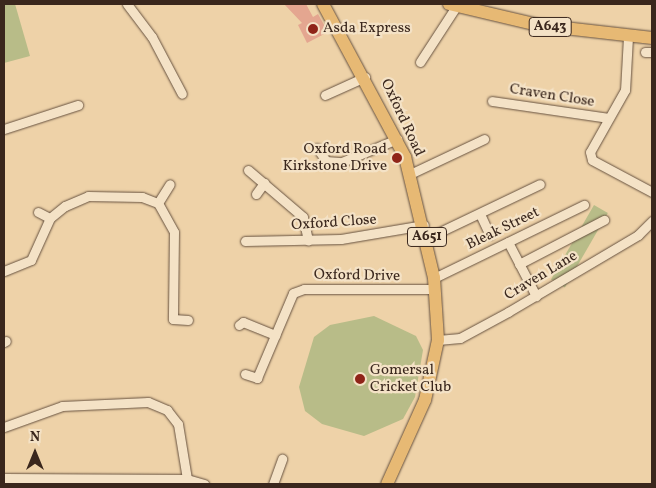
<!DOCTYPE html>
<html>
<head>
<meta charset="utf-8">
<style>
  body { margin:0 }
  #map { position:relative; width:656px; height:488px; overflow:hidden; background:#eed2a8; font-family:Vollkorn,serif }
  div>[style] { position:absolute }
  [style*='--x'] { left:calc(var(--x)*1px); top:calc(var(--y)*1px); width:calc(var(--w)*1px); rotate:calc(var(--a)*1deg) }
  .green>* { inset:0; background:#b8bc88; transform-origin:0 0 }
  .building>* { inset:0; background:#e4a690 }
  .roads { filter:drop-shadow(0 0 1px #675240) drop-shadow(0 0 1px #675240) }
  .street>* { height:9px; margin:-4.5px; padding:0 4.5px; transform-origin:4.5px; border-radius:4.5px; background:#f4e2c6 }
  .primary>* { height:12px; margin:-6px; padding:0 6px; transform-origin:6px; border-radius:6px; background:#e7b974 }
  .dots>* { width:14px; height:14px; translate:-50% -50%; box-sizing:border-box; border:2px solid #f4e2c6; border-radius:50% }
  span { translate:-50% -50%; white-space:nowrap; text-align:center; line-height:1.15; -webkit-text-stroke:4.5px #f4e2c6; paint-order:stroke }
  .shield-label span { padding:1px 4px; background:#f4e2c6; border:1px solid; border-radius:4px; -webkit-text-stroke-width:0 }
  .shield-label { font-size:14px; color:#3a271d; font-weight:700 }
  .poi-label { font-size:15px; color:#3a271d }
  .left { translate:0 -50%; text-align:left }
  .right { translate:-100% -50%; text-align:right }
  .street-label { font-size:15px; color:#3a271d }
  .frame { position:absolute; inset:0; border:5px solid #3a271d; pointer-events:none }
  .north { position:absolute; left:10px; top:428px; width:50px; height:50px; -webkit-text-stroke:4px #f4e2c6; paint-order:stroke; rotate:0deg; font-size:14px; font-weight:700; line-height:20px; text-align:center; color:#3a271d }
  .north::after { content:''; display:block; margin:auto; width:18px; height:22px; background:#3a271d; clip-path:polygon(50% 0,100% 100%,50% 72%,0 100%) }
</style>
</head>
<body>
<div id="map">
  <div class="green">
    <div style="clip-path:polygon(4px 4px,15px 4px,30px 56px,4px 63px)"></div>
    <div style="left:594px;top:205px;width:16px;height:86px;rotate:30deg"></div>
    <div style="clip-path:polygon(374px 316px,416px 336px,423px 350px,415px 397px,403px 419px,364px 436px,322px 424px,305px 411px,299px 387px,314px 337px,330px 325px)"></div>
  </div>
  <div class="building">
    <div style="clip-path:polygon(284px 4px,306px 4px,313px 17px,318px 14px,328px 32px,307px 43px,298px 25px,302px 23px)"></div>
  </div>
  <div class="roads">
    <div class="street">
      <div style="--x:127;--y:4;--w:41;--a:52.9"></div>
      <div style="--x:152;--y:37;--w:64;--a:62.2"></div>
      <div style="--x:628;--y:37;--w:53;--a:93.2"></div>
      <div style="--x:625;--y:90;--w:71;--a:119.4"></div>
      <div style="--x:590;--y:152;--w:8;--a:76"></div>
      <div style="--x:592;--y:160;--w:68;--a:28.1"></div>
      <div style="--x:645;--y:52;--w:7;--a:0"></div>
      <div style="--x:420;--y:62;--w:68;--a:-57"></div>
      <div style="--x:325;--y:95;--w:44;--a:-24.2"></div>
      <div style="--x:492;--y:101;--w:117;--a:8.3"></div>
      <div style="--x:4;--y:129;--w:78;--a:-18"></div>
      <div style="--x:317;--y:148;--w:16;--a:55"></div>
      <div style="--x:326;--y:161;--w:16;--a:4"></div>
      <div style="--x:342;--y:162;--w:60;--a:-22.7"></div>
      <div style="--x:248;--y:170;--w:72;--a:40.5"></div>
      <div style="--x:303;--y:217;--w:24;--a:78"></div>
      <div style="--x:410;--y:174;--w:82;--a:-25.3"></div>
      <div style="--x:256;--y:194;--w:14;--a:-54"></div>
      <div style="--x:158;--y:203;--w:22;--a:-58"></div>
      <div style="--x:38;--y:212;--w:13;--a:27"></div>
      <div style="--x:480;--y:214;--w:23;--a:65"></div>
      <div style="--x:427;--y:238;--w:125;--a:-25.5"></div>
      <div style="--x:245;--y:241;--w:96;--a:-1.2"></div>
      <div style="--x:341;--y:239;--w:84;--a:-9.6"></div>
      <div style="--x:508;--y:242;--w:61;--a:62.6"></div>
      <div style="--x:519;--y:264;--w:96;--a:-27.4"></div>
      <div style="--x:4;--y:271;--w:29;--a:-22"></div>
      <div style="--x:31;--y:260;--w:46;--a:-65.7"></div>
      <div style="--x:50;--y:218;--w:19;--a:-39"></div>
      <div style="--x:65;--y:206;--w:25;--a:-23"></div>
      <div style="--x:88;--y:196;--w:54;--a:1.1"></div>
      <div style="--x:142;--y:197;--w:17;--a:21"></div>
      <div style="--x:158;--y:203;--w:33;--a:61"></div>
      <div style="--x:174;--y:232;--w:87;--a:90.7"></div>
      <div style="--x:173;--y:319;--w:15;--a:4"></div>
      <div style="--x:434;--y:278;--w:167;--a:-26"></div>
      <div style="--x:239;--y:325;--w:5;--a:-37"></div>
      <div style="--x:243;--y:322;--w:35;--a:22"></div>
      <div style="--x:438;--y:340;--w:22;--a:-5"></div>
      <div style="--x:460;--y:338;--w:55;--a:-28.4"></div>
      <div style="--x:508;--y:312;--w:151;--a:-30.6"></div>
      <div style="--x:638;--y:235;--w:20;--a:-45"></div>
      <div style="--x:4;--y:342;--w:2;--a:-27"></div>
      <div style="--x:245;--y:374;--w:13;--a:18"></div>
      <div style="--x:257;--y:378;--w:92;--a:-67"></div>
      <div style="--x:293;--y:293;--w:12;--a:-20"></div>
      <div style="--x:304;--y:289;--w:131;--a:0"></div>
      <div style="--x:4;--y:427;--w:62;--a:-19.9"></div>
      <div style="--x:62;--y:406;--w:86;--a:-2.7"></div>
      <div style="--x:148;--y:402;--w:21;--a:23"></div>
      <div style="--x:167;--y:410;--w:18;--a:52"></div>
      <div style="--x:178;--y:424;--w:56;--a:80.7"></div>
      <div style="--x:4;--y:478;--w:183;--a:0.3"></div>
      <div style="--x:187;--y:479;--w:18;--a:16"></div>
      <div style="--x:273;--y:484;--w:27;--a:-70"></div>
    </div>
    <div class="primary">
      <div style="--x:323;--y:4;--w:174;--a:61.8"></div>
      <div style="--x:405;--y:157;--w:124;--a:76.5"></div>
      <div style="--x:434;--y:278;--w:62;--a:86.3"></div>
      <div style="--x:438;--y:340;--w:61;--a:102.2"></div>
      <div style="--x:425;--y:400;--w:92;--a:114.3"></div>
      <div style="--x:449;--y:4;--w:91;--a:13.3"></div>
      <div style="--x:538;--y:25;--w:115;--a:6.5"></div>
    </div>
  </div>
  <div class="dots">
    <div style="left:313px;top:29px;background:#8f2418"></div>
    <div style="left:397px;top:158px;background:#8f2418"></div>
    <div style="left:360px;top:379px;background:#8f2418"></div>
  </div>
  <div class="shield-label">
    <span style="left:550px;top:27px">A643</span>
    <span style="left:427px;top:237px">A651</span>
  </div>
  <div class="poi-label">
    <span class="left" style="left:323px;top:29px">Asda Express</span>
    <span class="right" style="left:387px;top:158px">Oxford Road<br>Kirkstone Drive</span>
    <span class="left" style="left:370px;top:379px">Gomersal<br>Cricket Club</span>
  </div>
  <div class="street-label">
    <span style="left:552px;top:96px;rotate:9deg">Craven Close</span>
    <span style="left:402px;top:118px;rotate:65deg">Oxford Road</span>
    <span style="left:334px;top:223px;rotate:-4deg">Oxford Close</span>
    <span style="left:503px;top:229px;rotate:-26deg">Bleak Street</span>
    <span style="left:357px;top:276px;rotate:1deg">Oxford Drive</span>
    <span style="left:541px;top:276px;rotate:-31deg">Craven Lane</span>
  </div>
  <div class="frame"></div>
  <div class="north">N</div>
</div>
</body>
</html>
